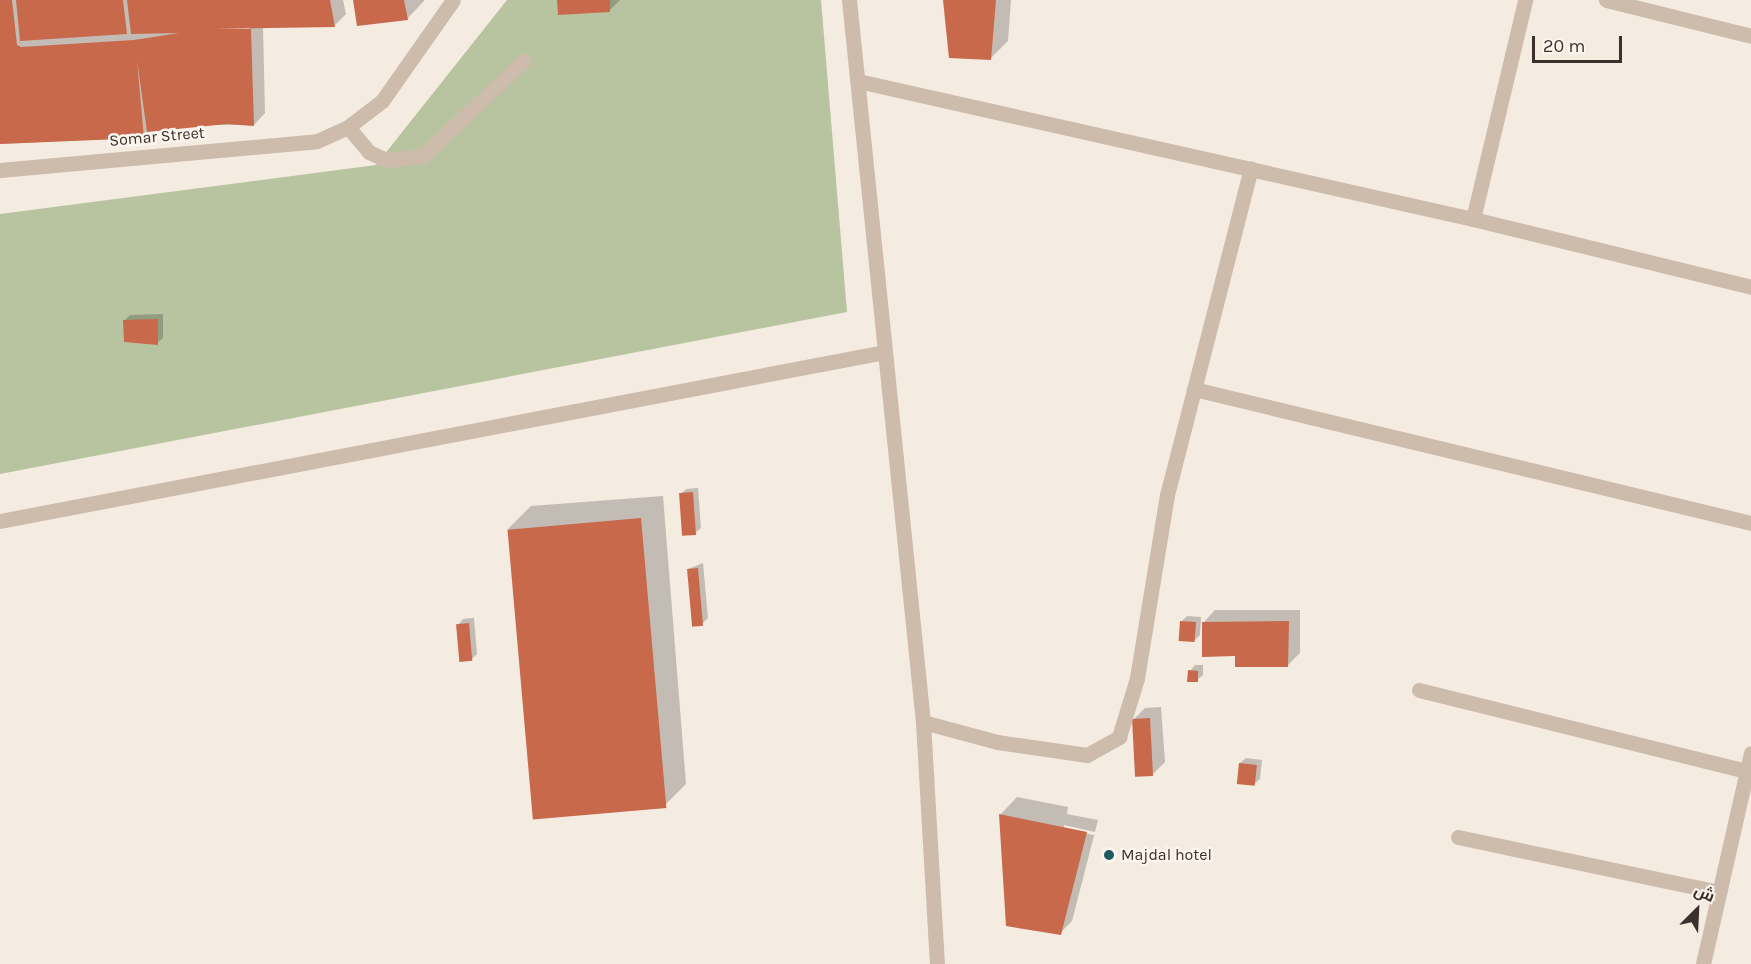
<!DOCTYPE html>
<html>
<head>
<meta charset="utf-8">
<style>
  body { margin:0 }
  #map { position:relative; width:1751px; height:964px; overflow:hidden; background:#f4ebe1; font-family:Karla,Cairo,sans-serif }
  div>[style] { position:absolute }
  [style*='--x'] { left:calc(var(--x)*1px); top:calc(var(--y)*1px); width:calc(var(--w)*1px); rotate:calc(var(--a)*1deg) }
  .green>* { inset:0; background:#b8c4a0 }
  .shadow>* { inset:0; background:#0003 }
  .building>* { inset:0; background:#c8694b; transform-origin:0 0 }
  .minor>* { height:15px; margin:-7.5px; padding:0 7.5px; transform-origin:7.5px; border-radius:7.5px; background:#cdbbac }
  .dots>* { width:16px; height:16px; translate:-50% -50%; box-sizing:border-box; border:3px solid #fbf5ee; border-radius:50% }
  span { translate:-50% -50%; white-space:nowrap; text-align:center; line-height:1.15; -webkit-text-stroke:5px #fbf5ee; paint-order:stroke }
  .street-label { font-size:16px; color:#3b302b }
  .poi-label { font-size:16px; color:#3b302b }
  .left { translate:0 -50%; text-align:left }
  .north { position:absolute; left:1667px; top:880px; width:60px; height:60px; -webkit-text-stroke:4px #fbf5ee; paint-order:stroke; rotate:24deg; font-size:16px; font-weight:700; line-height:24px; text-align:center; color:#3b302b }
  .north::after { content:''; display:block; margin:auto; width:21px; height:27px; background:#3b302b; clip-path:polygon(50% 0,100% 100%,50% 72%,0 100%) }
  .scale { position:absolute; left:1532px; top:36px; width:90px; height:27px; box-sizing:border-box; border:3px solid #3b302b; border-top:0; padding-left:8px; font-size:18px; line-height:21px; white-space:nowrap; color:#3b302b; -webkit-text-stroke:4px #fbf5ee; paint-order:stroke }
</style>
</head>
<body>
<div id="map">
  <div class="green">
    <div style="clip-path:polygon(507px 0,821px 0,847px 312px,0 474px,0 214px,376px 165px)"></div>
  </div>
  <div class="shadow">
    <div style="clip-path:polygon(evenodd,0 0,343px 0,346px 14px,334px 26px,263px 27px,265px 113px,254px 125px,198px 125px,150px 130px,143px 137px,0 144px,0 0,239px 26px,249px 27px,249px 31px,216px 29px,239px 26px)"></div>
    <div style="clip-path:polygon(355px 0,424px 0,424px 1px,407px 19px)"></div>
    <div style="clip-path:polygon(559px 0,620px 0,610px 10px)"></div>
    <div style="clip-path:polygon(944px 0,1011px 0,1008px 41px,990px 59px)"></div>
    <div style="clip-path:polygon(163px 314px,163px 338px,157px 343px,125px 320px,130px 315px)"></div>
    <div style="clip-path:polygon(698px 488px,701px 528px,695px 533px,681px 494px,686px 489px)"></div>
    <div style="clip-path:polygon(663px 496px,686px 784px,663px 807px,508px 529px,531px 506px)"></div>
    <div style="clip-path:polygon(703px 563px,708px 618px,702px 624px,688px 569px)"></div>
    <div style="clip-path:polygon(1215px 610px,1300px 610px,1300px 653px,1288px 665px,1236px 655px,1203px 623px)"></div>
    <div style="clip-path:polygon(1187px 616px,1201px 617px,1200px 635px,1194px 641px,1181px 622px)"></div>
    <div style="clip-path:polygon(474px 618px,477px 654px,471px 660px,458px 625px,463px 619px)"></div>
    <div style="clip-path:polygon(1195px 665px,1203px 665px,1203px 675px,1197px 680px,1190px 671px)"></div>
    <div style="clip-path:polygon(1161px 707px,1165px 762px,1153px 774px,1133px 720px,1145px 708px)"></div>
    <div style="clip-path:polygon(1246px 758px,1262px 760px,1260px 779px,1254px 784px,1240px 763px)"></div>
    <div style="clip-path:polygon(evenodd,1017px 797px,1068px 807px,1067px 814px,1098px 820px,1072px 921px,1060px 933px,1000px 815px,1017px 797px,1064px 825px,1095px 832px,1094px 835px,1064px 829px,1064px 825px)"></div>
  </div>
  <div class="building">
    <div style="clip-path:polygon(0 0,12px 0,17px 45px,21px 47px,134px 40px,179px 33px,131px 34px,127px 0,330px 0,335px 27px,215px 29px,251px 29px,254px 126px,227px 124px,147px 132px,137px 60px,144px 138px,0 144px)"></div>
    <div style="clip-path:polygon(16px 0,123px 0,127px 34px,20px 41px)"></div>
    <div style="clip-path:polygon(353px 0,404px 0,408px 20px,357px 26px)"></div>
    <div style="clip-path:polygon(557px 0,610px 0,610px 12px,558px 15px)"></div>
    <div style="clip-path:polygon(943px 0,996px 0,991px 60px,949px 58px)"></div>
    <div style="clip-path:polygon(158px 319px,158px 345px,124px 342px,123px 320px)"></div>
    <div style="left:693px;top:492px;width:43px;height:14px;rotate:86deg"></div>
    <div style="left:641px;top:518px;width:291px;height:134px;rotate:85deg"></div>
    <div style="left:698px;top:568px;width:58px;height:11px;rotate:85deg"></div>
    <div style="left:1180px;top:621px;width:16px;height:20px;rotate:4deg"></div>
    <div style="clip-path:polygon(1289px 621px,1288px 667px,1235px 667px,1235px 656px,1202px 657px,1202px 622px)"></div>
    <div style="left:469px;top:623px;width:38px;height:13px;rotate:85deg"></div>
    <div style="clip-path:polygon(1188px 670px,1198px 671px,1198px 682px,1187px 682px)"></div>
    <div style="left:1150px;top:718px;width:58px;height:18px;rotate:87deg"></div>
    <div style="left:1239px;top:763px;width:18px;height:21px;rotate:6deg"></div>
    <div style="clip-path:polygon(999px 814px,1087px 832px,1061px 935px,1006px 926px)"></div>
  </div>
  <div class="minor">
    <div style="--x:849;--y:0;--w:726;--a:84.15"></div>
    <div style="--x:923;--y:722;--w:242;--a:86.7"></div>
    <div style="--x:1606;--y:0;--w:149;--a:13.9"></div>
    <div style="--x:858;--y:81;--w:630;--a:12.65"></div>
    <div style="--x:1473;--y:219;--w:286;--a:13.7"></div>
    <div style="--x:348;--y:127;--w:33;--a:50"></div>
    <div style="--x:369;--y:152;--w:19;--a:25"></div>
    <div style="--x:386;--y:160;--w:37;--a:-6"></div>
    <div style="--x:423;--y:156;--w:138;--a:-43.5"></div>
    <div style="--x:0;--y:170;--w:318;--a:-5.2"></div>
    <div style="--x:317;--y:141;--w:34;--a:-24"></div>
    <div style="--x:348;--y:127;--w:43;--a:-37.4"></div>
    <div style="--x:382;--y:101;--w:123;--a:-54.9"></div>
    <div style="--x:1473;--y:219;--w:225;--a:-76.6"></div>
    <div style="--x:1194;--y:389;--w:573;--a:13.53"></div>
    <div style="--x:0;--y:521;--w:900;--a:-10.82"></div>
    <div style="--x:1419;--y:690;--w:338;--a:13.9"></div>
    <div style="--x:923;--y:722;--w:77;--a:15.1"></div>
    <div style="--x:997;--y:742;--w:91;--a:8.2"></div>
    <div style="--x:1087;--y:755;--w:37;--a:-29"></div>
    <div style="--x:1119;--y:737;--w:62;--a:-73"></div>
    <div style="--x:1137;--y:678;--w:185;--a:-80.7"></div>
    <div style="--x:1167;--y:495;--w:337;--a:-75.6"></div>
    <div style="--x:1458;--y:837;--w:267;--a:11.9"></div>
    <div style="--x:1703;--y:964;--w:216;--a:-77.2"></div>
  </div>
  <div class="dots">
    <div style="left:1109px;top:855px;background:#1f5a5e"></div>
  </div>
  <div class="street-label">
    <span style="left:157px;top:137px;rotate:-5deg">Somar Street</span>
  </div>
  <div class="poi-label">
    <span class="left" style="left:1121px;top:855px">Majdal hotel</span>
  </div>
  <div class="north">ش</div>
  <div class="scale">20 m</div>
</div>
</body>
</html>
